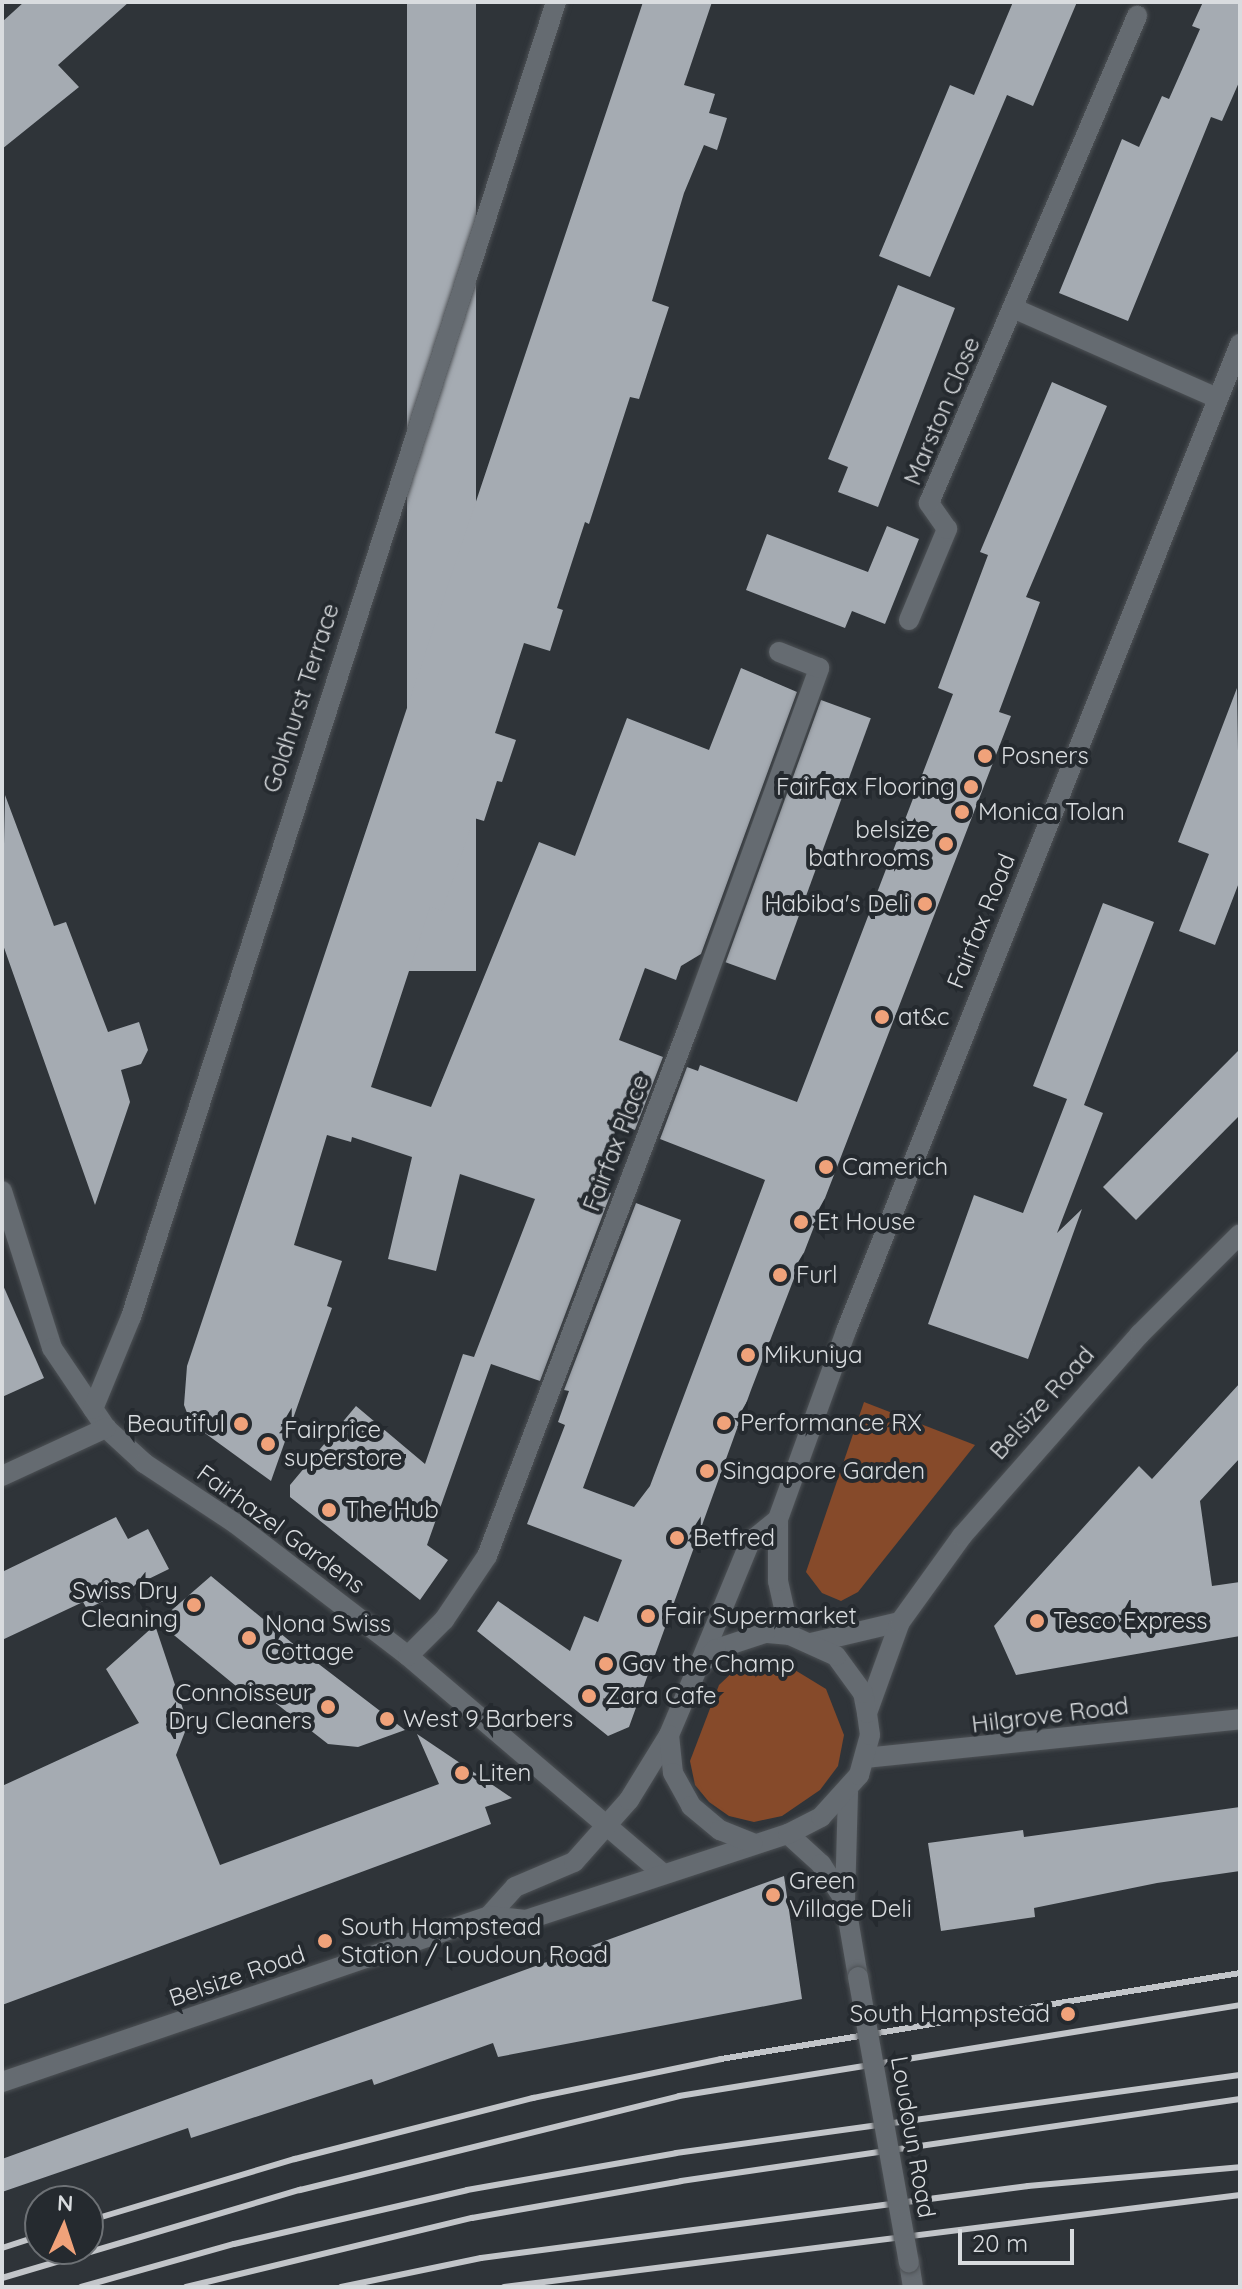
<!DOCTYPE html>
<html>
<head>
<meta charset="utf-8">
<style>
  body { margin:0 }
  #map { position:relative; width:1242px; height:2289px; overflow:hidden; background:#2f3439; font-family:Quicksand,sans-serif }
  div>[style] { position:absolute }
  [style*='--x'] { left:calc(var(--x)*1px); top:calc(var(--y)*1px); width:calc(var(--w)*1px); rotate:calc(var(--a)*1deg) }
  .green>* { inset:0; background:#864a2a }
  .building>* { inset:0; background:#a5abb2; transform-origin:0 0 }
  .roads { filter:drop-shadow(0 0 2px #4d5155) drop-shadow(0 0 2px #4d5155) }
  .street>* { height:20px; margin:-10px; padding:0 10px; transform-origin:10px; border-radius:10px; background:#656b71 }
  .secondary>* { height:20px; margin:-10px; padding:0 10px; transform-origin:10px; border-radius:10px; background:#656b71 }
  .rail>* { height:6px; margin:-3px; padding:0 3px; transform-origin:3px; border-radius:3px; background:#c2c5c9 }
  .bridges { filter:drop-shadow(0 0 2px #4d5155) drop-shadow(0 0 2px #4d5155) }
  .secondary-bridge>* { height:20px; margin:-10px; padding:0 10px; transform-origin:10px; border-radius:10px; background:#656b71 }
  .dots>* { width:22px; height:22px; translate:-50% -50%; box-sizing:border-box; border:4px solid #252a2f; border-radius:50% }
  span { translate:-50% -50%; white-space:nowrap; text-align:center; line-height:1.15; -webkit-text-stroke:8px #252a2f; paint-order:stroke }
  .street-label { font-size:24px; color:#d9dcdf }
  .poi-label { font-size:24px; color:#d9dcdf }
  .left { translate:0 -50%; text-align:left }
  .right { translate:-100% -50%; text-align:right }
  .frame { position:absolute; inset:0; border:4px solid #d9dcdf; pointer-events:none }
  .north { position:absolute; left:24px; top:2185px; width:80px; height:80px; box-sizing:border-box; background:#252a2f; border:2px solid #6d7175; border-radius:50%; rotate:3deg; font-size:22px; font-weight:700; line-height:32px; text-align:center; color:#d9dcdf }
  .north::after { content:''; display:block; margin:auto; width:28px; height:36px; background:#f0a27a; clip-path:polygon(50% 0,100% 100%,50% 72%,0 100%) }
  .scale { position:absolute; left:958px; top:2229px; width:116px; height:36px; box-sizing:border-box; border:4px solid #d9dcdf; border-top:0; padding-left:10px; font-size:24px; line-height:28px; white-space:nowrap; color:#d9dcdf; -webkit-text-stroke:6px #252a2f; paint-order:stroke }
</style>
</head>
<body>
<div id="map">
  <div class="green">
    <div style="clip-path:polygon(864px 1402px,975px 1445px,858px 1592px,841px 1601px,822px 1593px,806px 1572px)"></div>
    <div style="clip-path:polygon(763px 1665px,790px 1667px,826px 1689px,844px 1735px,838px 1766px,820px 1790px,782px 1816px,754px 1822px,729px 1816px,709px 1802px,695px 1785px,690px 1761px,719px 1685px,736px 1669px)"></div>
  </div>
  <div class="building">
    <div style="clip-path:polygon(24px 2px,129px 2px,58px 65px,79px 87px,2px 149px,2px 22px)"></div>
    <div style="left:407px;top:2px;width:69px;height:969px"></div>
    <div style="clip-path:polygon(643px 2px,712px 2px,684px 85px,715px 94px,709px 113px,727px 118px,717px 150px,704px 145px,684px 193px,652px 301px,669px 307px,639px 399px,630px 397px,589px 524px,585px 522px,557px 608px,563px 610px,550px 651px,524px 643px,495px 733px,516px 740px,502px 782px,497px 781px,484px 821px,474px 818px,442px 911px,430px 907px,371px 1087px,431px 1107px,539px 842px,575px 856px,627px 718px,709px 750px,741px 668px,797px 692px,701px 954px,681px 966px,676px 980px,645px 968px,619px 1040px,663px 1057px,635px 1130px,619px 1124px,608px 1150px,594px 1187px,611px 1193px,540px 1381px,491px 1364px,427px 1545px,448px 1560px,420px 1600px,290px 1497px,290px 1485px,356px 1406px,425px 1464px,463px 1354px,474px 1357px,535px 1199px,460px 1174px,436px 1271px,388px 1259px,412px 1157px,352px 1137px,351px 1142px,327px 1135px,294px 1245px,342px 1261px,327px 1306px,332px 1308px,271px 1481px,191px 1423px,184px 1405px,187px 1366px)"></div>
    <div style="clip-path:polygon(1013px 2px,1077px 2px,1033px 106px,1007px 95px,930px 277px,879px 256px,950px 85px,974px 95px)"></div>
    <div style="clip-path:polygon(1203px 2px,1240px 2px,1240px 80px,1222px 121px,1211px 117px,1128px 321px,1059px 293px,1122px 139px,1139px 147px,1162px 96px,1169px 99px,1200px 29px,1192px 26px)"></div>
    <div style="clip-path:polygon(898px 285px,955px 308px,878px 507px,838px 492px,848px 467px,828px 459px)"></div>
    <div style="clip-path:polygon(1052px 382px,1107px 406px,1026px 597px,1040px 602px,999px 712px,1011px 716px,751px 1390px,629px 1727px,608px 1736px,477px 1631px,498px 1601px,570px 1651px,584px 1616px,598px 1622px,622px 1560px,527px 1524px,565px 1425px,558px 1422px,569px 1391px,564px 1390px,636px 1203px,681px 1220px,583px 1488px,634px 1507px,650px 1486px,765px 1180px,660px 1139px,687px 1067px,698px 1071px,700px 1065px,797px 1102px,953px 694px,938px 688px,988px 555px,980px 552px)"></div>
    <div style="clip-path:polygon(887px 526px,919px 539px,885px 624px,852px 611px,845px 628px,746px 590px,767px 534px,868px 572px)"></div>
    <div style="clip-path:polygon(1237px 688px,1240px 880px,1215px 945px,1179px 931px,1209px 854px,1178px 842px)"></div>
    <div style="left:821px;top:700px;width:53px;height:279px;rotate:20deg"></div>
    <div style="clip-path:polygon(5px 795px,54px 926px,66px 922px,108px 1032px,139px 1022px,148px 1050px,141px 1064px,121px 1070px,130px 1102px,95px 1205px,2px 942px)"></div>
    <div style="clip-path:polygon(1103px 903px,1154px 922px,1084px 1105px,1103px 1113px,1057px 1233px,1082px 1209px,1028px 1359px,928px 1324px,974px 1195px,1023px 1213px,1067px 1099px,1033px 1086px)"></div>
    <div style="clip-path:polygon(1240px 1049px,1240px 1115px,1136px 1220px,1103px 1187px)"></div>
    <div style="clip-path:polygon(2px 1283px,44px 1378px,2px 1397px)"></div>
    <div style="clip-path:polygon(1240px 1383px,1240px 1458px,1200px 1501px,1212px 1586px,1240px 1582px,1240px 1636px,1016px 1675px,994px 1626px,1139px 1466px,1152px 1479px)"></div>
    <div style="clip-path:polygon(116px 1517px,128px 1539px,148px 1529px,169px 1569px,87px 1609px,83px 1602px,2px 1640px,2px 1572px)"></div>
    <div style="clip-path:polygon(211px 1576px,303px 1652px,405px 1730px,358px 1747px,328px 1744px,264px 1694px,253px 1700px,158px 1622px)"></div>
    <div style="clip-path:polygon(155px 1625px,188px 1724px,176px 1755px,220px 1865px,439px 1784px,417px 1734px,512px 1798px,485px 1807px,491px 1824px,2px 2005px,2px 1786px,139px 1723px,106px 1669px)"></div>
    <div style="clip-path:polygon(1240px 1807px,1240px 1871px,1157px 1883px,1034px 1908px,1035px 1917px,941px 1931px,928px 1843px,1023px 1830px,1024px 1837px)"></div>
    <div style="clip-path:polygon(784px 1876px,802px 1999px,498px 2057px,493px 2043px,374px 2085px,372px 2079px,191px 2138px,188px 2128px,2px 2192px,2px 2159px)"></div>
  </div>
  <div class="roads">
    <div class="street">
      <div style="--x:1015;--y:309;--w:221;--a:23.8"></div>
      <div style="--x:909;--y:620;--w:99;--a:-67.3"></div>
      <div style="--x:947;--y:529;--w:32;--a:-125"></div>
      <div style="--x:929;--y:503;--w:530;--a:-66.87"></div>
      <div style="--x:2;--y:1191;--w:165;--a:72.3"></div>
      <div style="--x:52;--y:1348;--w:97;--a:56"></div>
      <div style="--x:106;--y:1428;--w:52;--a:42.6"></div>
      <div style="--x:144;--y:1463;--w:110;--a:33.5"></div>
      <div style="--x:236;--y:1524;--w:217;--a:37.5"></div>
      <div style="--x:408;--y:1656;--w:334;--a:40.5"></div>
      <div style="--x:93;--y:1409;--w:100;--a:-67.6"></div>
      <div style="--x:131;--y:1317;--w:1382;--a:-72.09"></div>
      <div style="--x:2;--y:1476;--w:115;--a:-24.8"></div>
      <div style="--x:790;--y:1635;--w:55;--a:-102.5"></div>
      <div style="--x:778;--y:1581;--w:62;--a:-90"></div>
      <div style="--x:778;--y:1519;--w:200;--a:-70.1"></div>
      <div style="--x:846;--y:1331;--w:1063;--a:-68.24"></div>
      <div style="--x:811;--y:1643;--w:91;--a:-13.3"></div>
      <div style="--x:408;--y:1656;--w:51;--a:-45"></div>
      <div style="--x:444;--y:1620;--w:77;--a:-56.1"></div>
      <div style="--x:487;--y:1556;--w:570;--a:-69.15"></div>
      <div style="--x:690;--y:1023;--w:378;--a:-70"></div>
      <div style="--x:819;--y:668;--w:43;--a:-158.2"></div>
      <div style="--x:698;--y:1668;--w:136;--a:-67.6"></div>
      <div style="--x:750;--y:1542;--w:36;--a:-39"></div>
      <div style="--x:867;--y:1713;--w:97;--a:-70.1"></div>
      <div style="--x:900;--y:1622;--w:106;--a:-54.2"></div>
      <div style="--x:962;--y:1536;--w:269;--a:-48.6"></div>
      <div style="--x:1140;--y:1334;--w:141;--a:-45"></div>
    </div>
    <div class="secondary">
      <div style="--x:865;--y:1758;--w:377;--a:-5.9"></div>
      <div style="--x:848;--y:1792;--w:109;--a:91.6"></div>
      <div style="--x:845;--y:1901;--w:77;--a:80.3"></div>
      <div style="--x:788;--y:1834;--w:45;--a:42.3"></div>
      <div style="--x:821;--y:1864;--w:44;--a:57"></div>
      <div style="--x:489;--y:1916;--w:39;--a:-48"></div>
      <div style="--x:515;--y:1887;--w:64;--a:-23"></div>
      <div style="--x:574;--y:1862;--w:83;--a:-48.4"></div>
      <div style="--x:629;--y:1800;--w:76;--a:-58.4"></div>
      <div style="--x:2;--y:2082;--w:515;--a:-18.82"></div>
      <div style="--x:489;--y:1916;--w:37;--a:6"></div>
      <div style="--x:526;--y:1920;--w:276;--a:-18.2"></div>
      <div style="--x:788;--y:1834;--w:37;--a:-27"></div>
      <div style="--x:821;--y:1817;--w:57;--a:-47.9"></div>
      <div style="--x:859;--y:1775;--w:41;--a:-74.6"></div>
      <div style="--x:870;--y:1735;--w:22;--a:-98"></div>
      <div style="--x:867;--y:1713;--w:20;--a:-101"></div>
      <div style="--x:863;--y:1693;--w:46;--a:-126.1"></div>
      <div style="--x:836;--y:1656;--w:51;--a:-155.5"></div>
      <div style="--x:790;--y:1635;--w:25;--a:-175"></div>
      <div style="--x:765;--y:1633;--w:52;--a:161.9"></div>
      <div style="--x:716;--y:1649;--w:28;--a:134"></div>
      <div style="--x:697;--y:1669;--w:72;--a:113"></div>
      <div style="--x:669;--y:1735;--w:38;--a:84"></div>
      <div style="--x:673;--y:1773;--w:38;--a:61"></div>
      <div style="--x:691;--y:1806;--w:38;--a:40"></div>
      <div style="--x:720;--y:1830;--w:35;--a:22"></div>
      <div style="--x:909;--y:2262;--w:25;--a:81"></div>
    </div>
  </div>
  <div class="rail">
    <div style="--x:88;--y:2221;--w:216;--a:-16.7"></div>
    <div style="--x:295;--y:2159;--w:246;--a:-14.4"></div>
    <div style="--x:533;--y:2098;--w:192;--a:-11.7"></div>
    <div style="--x:721;--y:2059;--w:526;--a:-9.41"></div>
    <div style="--x:2;--y:2248;--w:40;--a:-18"></div>
    <div style="--x:2;--y:2278;--w:311;--a:-16.5"></div>
    <div style="--x:300;--y:2190;--w:390;--a:-13.9"></div>
    <div style="--x:679;--y:2096;--w:568;--a:-9.21"></div>
    <div style="--x:81;--y:2287;--w:159;--a:-15.7"></div>
    <div style="--x:234;--y:2244;--w:239;--a:-13"></div>
    <div style="--x:467;--y:2190;--w:212;--a:-10"></div>
    <div style="--x:676;--y:2153;--w:569;--a:-7.87"></div>
    <div style="--x:186;--y:2287;--w:294;--a:-13.6"></div>
    <div style="--x:472;--y:2218;--w:212;--a:-10"></div>
    <div style="--x:681;--y:2181;--w:565;--a:-8.35"></div>
    <div style="--x:341;--y:2287;--w:143;--a:-11.7"></div>
    <div style="--x:481;--y:2258;--w:552;--a:-7.5"></div>
    <div style="--x:1028;--y:2186;--w:213;--a:-5.1"></div>
    <div style="--x:504;--y:2287;--w:742;--a:-7.13"></div>
  </div>
  <div class="bridges">
    <div class="secondary-bridge">
      <div style="--x:858;--y:1977;--w:290;--a:79.9"></div>
    </div>
  </div>
  <div class="dots">
    <div style="left:985px;top:756px;background:#f0a27a"></div>
    <div style="left:971px;top:787px;background:#f0a27a"></div>
    <div style="left:962px;top:812px;background:#f0a27a"></div>
    <div style="left:946px;top:844px;background:#f0a27a"></div>
    <div style="left:925px;top:904px;background:#f0a27a"></div>
    <div style="left:882px;top:1017px;background:#f0a27a"></div>
    <div style="left:826px;top:1167px;background:#f0a27a"></div>
    <div style="left:801px;top:1222px;background:#f0a27a"></div>
    <div style="left:780px;top:1275px;background:#f0a27a"></div>
    <div style="left:748px;top:1355px;background:#f0a27a"></div>
    <div style="left:724px;top:1423px;background:#f0a27a"></div>
    <div style="left:241px;top:1424px;background:#f0a27a"></div>
    <div style="left:268px;top:1444px;background:#f0a27a"></div>
    <div style="left:707px;top:1471px;background:#f0a27a"></div>
    <div style="left:329px;top:1510px;background:#f0a27a"></div>
    <div style="left:677px;top:1538px;background:#f0a27a"></div>
    <div style="left:194px;top:1605px;background:#f0a27a"></div>
    <div style="left:648px;top:1616px;background:#f0a27a"></div>
    <div style="left:1037px;top:1621px;background:#f0a27a"></div>
    <div style="left:249px;top:1638px;background:#f0a27a"></div>
    <div style="left:606px;top:1664px;background:#f0a27a"></div>
    <div style="left:589px;top:1696px;background:#f0a27a"></div>
    <div style="left:328px;top:1707px;background:#f0a27a"></div>
    <div style="left:387px;top:1719px;background:#f0a27a"></div>
    <div style="left:462px;top:1773px;background:#f0a27a"></div>
    <div style="left:773px;top:1895px;background:#f0a27a"></div>
    <div style="left:325px;top:1941px;background:#f0a27a"></div>
    <div style="left:1068px;top:2014px;background:#f0a27a"></div>
  </div>
  <div class="street-label">
    <span style="left:942px;top:411px;rotate:-67deg">Marston Close</span>
    <span style="left:301px;top:698px;rotate:-72deg">Goldhurst Terrace</span>
    <span style="left:981px;top:921px;rotate:-68deg">Fairfax Road</span>
    <span style="left:616px;top:1143px;rotate:-69deg">Fairfax Place</span>
    <span style="left:1042px;top:1403px;rotate:-48deg">Belsize Road</span>
    <span style="left:281px;top:1529px;rotate:36deg">Fairhazel Gardens</span>
    <span style="left:1050px;top:1715px;rotate:-7deg">Hilgrove Road</span>
    <span style="left:237px;top:1976px;rotate:-19deg">Belsize Road</span>
    <span style="left:913px;top:2137px;rotate:80deg">Loudoun Road</span>
  </div>
  <div class="poi-label">
    <span class="left" style="left:1001px;top:756px">Posners</span>
    <span class="right" style="left:955px;top:787px">FairFax Flooring</span>
    <span class="left" style="left:978px;top:812px">Monica Tolan</span>
    <span class="right" style="left:930px;top:844px">belsize<br>bathrooms</span>
    <span class="right" style="left:909px;top:904px">Habiba's Deli</span>
    <span class="left" style="left:898px;top:1017px">at&amp;c</span>
    <span class="left" style="left:842px;top:1167px">Camerich</span>
    <span class="left" style="left:817px;top:1222px">Et House</span>
    <span class="left" style="left:796px;top:1275px">Furl</span>
    <span class="left" style="left:764px;top:1355px">Mikuniya</span>
    <span class="left" style="left:740px;top:1423px">Performance RX</span>
    <span class="right" style="left:225px;top:1424px">Beautiful</span>
    <span class="left" style="left:284px;top:1444px">Fairprice<br>superstore</span>
    <span class="left" style="left:723px;top:1471px">Singapore Garden</span>
    <span class="left" style="left:345px;top:1510px">The Hub</span>
    <span class="left" style="left:693px;top:1538px">Betfred</span>
    <span class="right" style="left:178px;top:1605px">Swiss Dry<br>Cleaning</span>
    <span class="left" style="left:664px;top:1616px">Fair Supermarket</span>
    <span class="left" style="left:1053px;top:1621px">Tesco Express</span>
    <span class="left" style="left:265px;top:1638px">Nona Swiss<br>Cottage</span>
    <span class="left" style="left:622px;top:1664px">Gav the Champ</span>
    <span class="right" style="left:312px;top:1707px">Connoisseur<br>Dry Cleaners</span>
    <span class="left" style="left:605px;top:1696px">Zara Cafe</span>
    <span class="left" style="left:403px;top:1719px">West 9 Barbers</span>
    <span class="left" style="left:478px;top:1773px">Liten</span>
    <span class="left" style="left:789px;top:1895px">Green<br>Village Deli</span>
    <span class="left" style="left:341px;top:1941px">South Hampstead<br>Station / Loudoun Road</span>
    <span class="right" style="left:1050px;top:2014px">South Hampstead</span>
  </div>
  <div class="frame"></div>
  <div class="north">N</div>
  <div class="scale">20 m</div>
</div>
</body>
</html>
